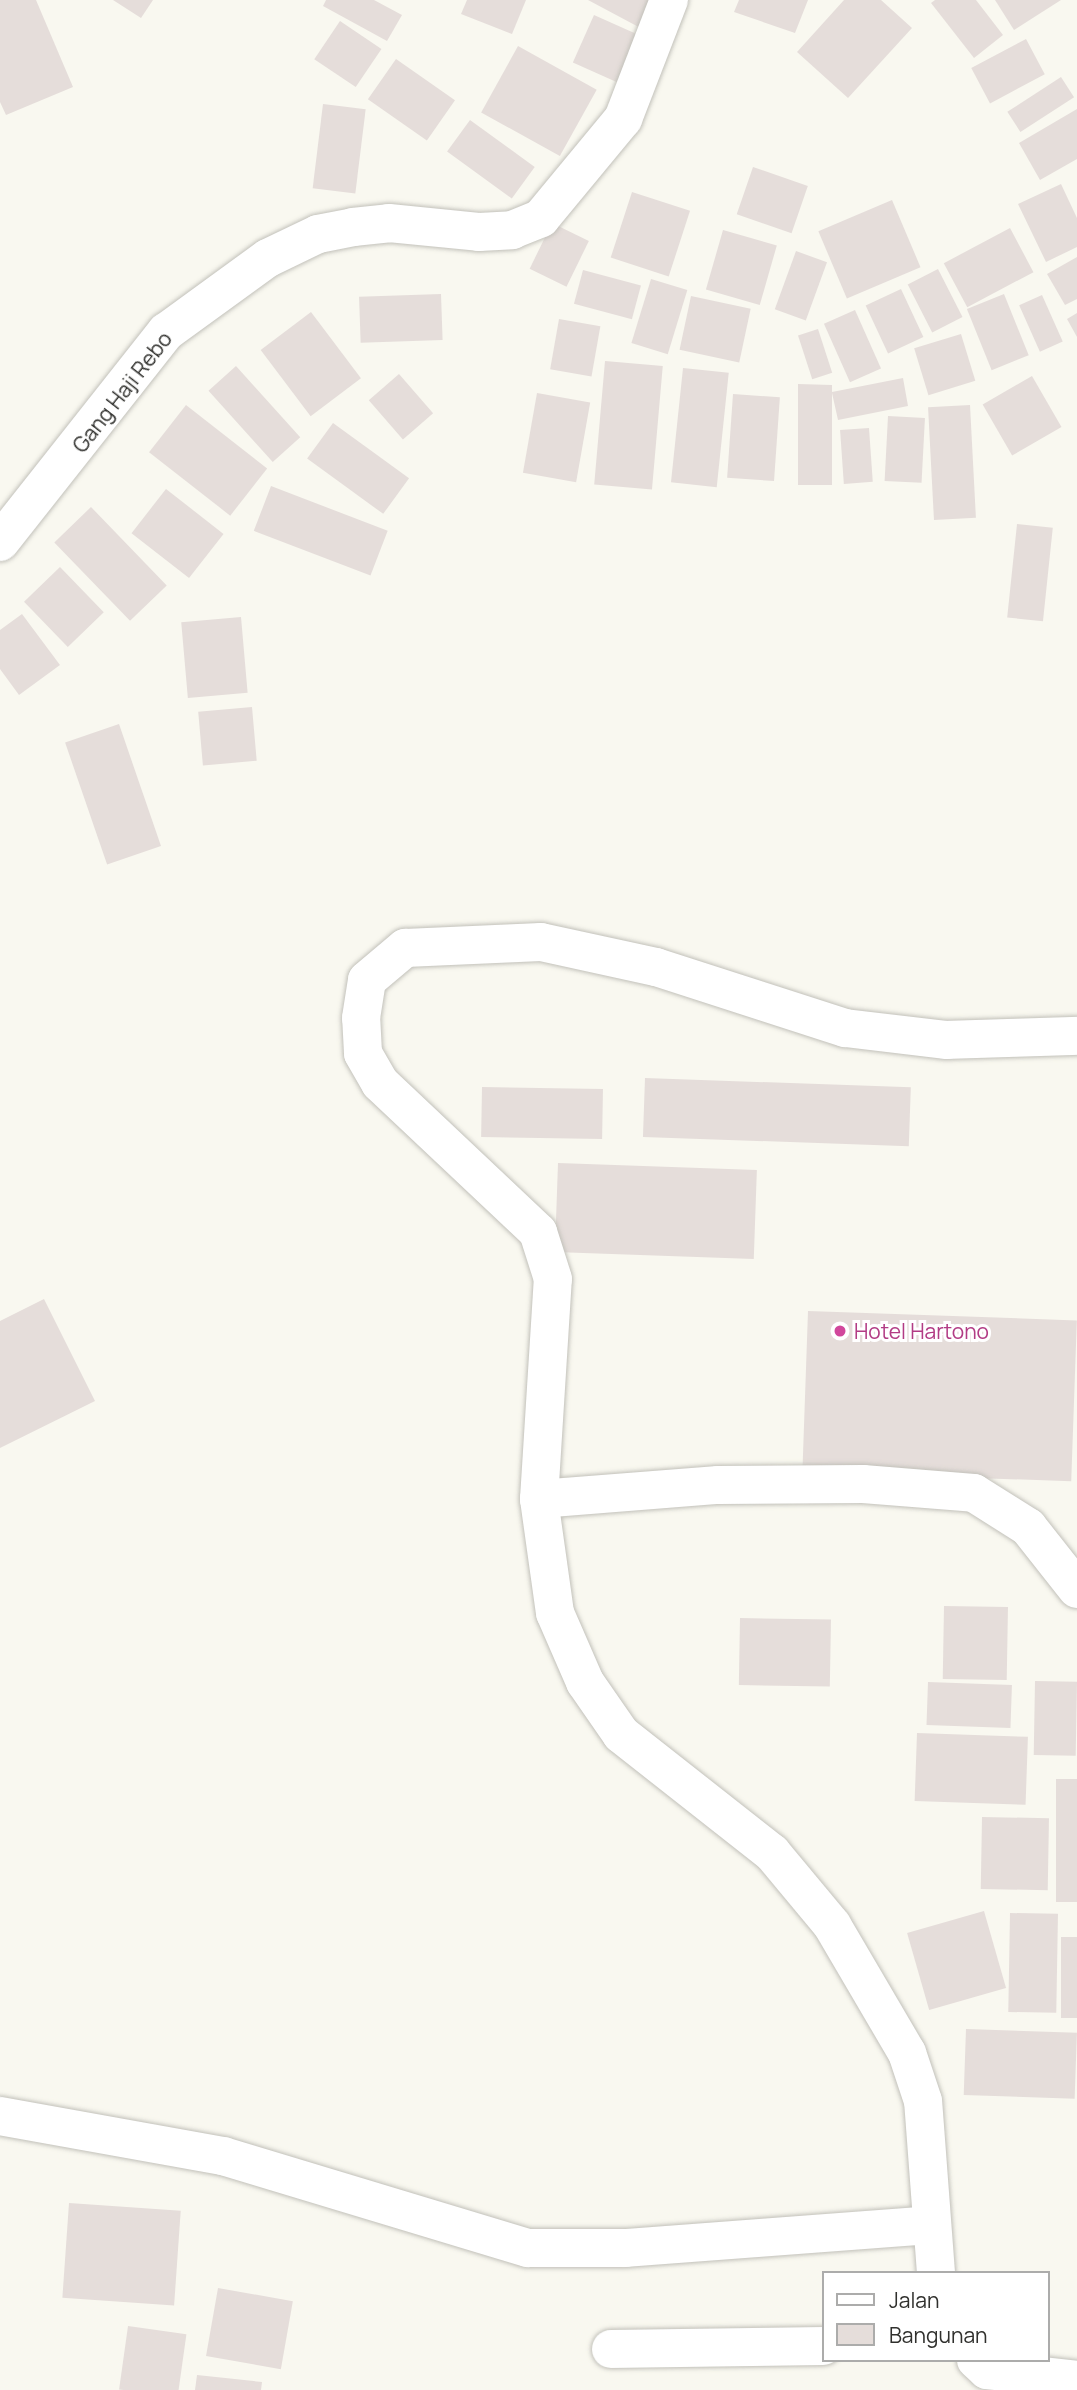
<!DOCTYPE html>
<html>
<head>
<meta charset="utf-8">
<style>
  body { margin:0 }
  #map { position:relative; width:1077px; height:2390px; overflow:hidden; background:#f9f8f0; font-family:Manrope,sans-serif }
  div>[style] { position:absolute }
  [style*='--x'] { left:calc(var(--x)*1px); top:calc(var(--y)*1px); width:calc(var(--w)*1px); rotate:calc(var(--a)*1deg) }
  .building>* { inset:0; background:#e5ddda; transform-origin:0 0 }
  .roads { filter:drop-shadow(0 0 2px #c2c1ba) drop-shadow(0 0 2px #c2c1ba) }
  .street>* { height:38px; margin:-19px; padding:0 19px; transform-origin:19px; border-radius:19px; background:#fff }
  .dots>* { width:19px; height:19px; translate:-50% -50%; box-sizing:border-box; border:4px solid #fff; border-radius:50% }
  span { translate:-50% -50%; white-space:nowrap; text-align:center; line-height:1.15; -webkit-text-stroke:6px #fff; paint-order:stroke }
  .street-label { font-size:21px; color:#30302d }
  .hotel-label { font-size:21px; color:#b23c85 }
  .left { translate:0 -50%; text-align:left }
  .legend { position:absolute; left:822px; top:2271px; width:228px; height:91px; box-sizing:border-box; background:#fff; border:2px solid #acacab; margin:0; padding:9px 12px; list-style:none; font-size:21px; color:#30302d }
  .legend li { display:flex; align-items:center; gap:14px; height:35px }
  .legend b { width:35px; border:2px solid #acacab }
</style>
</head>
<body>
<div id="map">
  <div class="building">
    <div style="clip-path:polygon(0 0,36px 0,73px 87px,6px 115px,0 102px)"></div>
    <div style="clip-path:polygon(113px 0,153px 0,141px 18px)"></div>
    <div style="clip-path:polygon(326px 0,374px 0,402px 15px,387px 41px,323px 6px)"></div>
    <div style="clip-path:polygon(467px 0,526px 0,512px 34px,461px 14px)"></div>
    <div style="clip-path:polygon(588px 0,663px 0,648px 32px)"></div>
    <div style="clip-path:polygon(739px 0,808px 0,795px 33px,734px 12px)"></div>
    <div style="clip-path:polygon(844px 0,881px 0,912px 28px,848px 98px,797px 52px)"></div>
    <div style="clip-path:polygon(935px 0,976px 0,1003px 35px,974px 58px,931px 3px)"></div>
    <div style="clip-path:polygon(995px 0,1061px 0,1014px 30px)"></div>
    <div style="left:594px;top:15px;width:60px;height:52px;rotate:24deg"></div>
    <div style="left:340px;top:21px;width:50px;height:46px;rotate:34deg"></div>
    <div style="left:1026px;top:39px;width:40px;height:62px;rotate:62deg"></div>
    <div style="left:518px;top:46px;width:90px;height:76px;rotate:29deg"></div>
    <div style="left:396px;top:59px;width:72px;height:49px;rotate:35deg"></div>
    <div style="left:1061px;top:77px;width:24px;height:64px;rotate:57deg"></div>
    <div style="left:323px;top:104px;width:43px;height:85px;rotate:7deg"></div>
    <div style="clip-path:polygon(1077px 109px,1077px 159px,1040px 180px,1019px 143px)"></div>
    <div style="left:470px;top:120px;width:80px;height:39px;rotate:36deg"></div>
    <div style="left:753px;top:167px;width:58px;height:50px;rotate:19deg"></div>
    <div style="clip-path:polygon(1061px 184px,1077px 218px,1077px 247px,1046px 262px,1018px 204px)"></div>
    <div style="left:632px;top:192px;width:61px;height:69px;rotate:18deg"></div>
    <div style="left:892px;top:200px;width:73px;height:80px;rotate:67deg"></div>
    <div style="left:552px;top:223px;width:41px;height:51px;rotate:26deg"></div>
    <div style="left:1010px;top:228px;width:50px;height:75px;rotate:62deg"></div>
    <div style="left:723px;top:230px;width:56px;height:62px;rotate:16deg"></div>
    <div style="left:796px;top:251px;width:33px;height:62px;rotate:20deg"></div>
    <div style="clip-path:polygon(1077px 257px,1077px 299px,1065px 305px,1047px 274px)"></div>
    <div style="left:938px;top:269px;width:54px;height:34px;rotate:63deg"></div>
    <div style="left:583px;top:270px;width:60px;height:35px;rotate:15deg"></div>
    <div style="left:651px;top:279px;width:38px;height:67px;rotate:17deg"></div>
    <div style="left:901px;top:289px;width:53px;height:39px;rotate:65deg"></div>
    <div style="left:441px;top:294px;width:46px;height:82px;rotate:88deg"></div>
    <div style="left:1004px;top:294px;width:66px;height:40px;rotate:68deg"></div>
    <div style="left:1042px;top:295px;width:51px;height:25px;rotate:66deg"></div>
    <div style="left:691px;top:296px;width:61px;height:55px;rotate:12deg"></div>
    <div style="left:855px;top:310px;width:64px;height:34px;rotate:66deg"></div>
    <div style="left:311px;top:312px;width:83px;height:63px;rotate:53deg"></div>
    <div style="clip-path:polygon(1077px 313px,1077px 337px,1067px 319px)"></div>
    <div style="left:559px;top:319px;width:42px;height:51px;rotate:10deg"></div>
    <div style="left:818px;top:329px;width:46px;height:21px;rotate:72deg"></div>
    <div style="left:961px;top:334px;width:49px;height:49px;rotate:73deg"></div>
    <div style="left:605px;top:361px;width:58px;height:124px;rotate:5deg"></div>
    <div style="left:236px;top:366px;width:96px;height:37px;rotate:48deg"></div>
    <div style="left:683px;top:368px;width:46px;height:115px;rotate:6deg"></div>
    <div style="left:399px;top:374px;width:52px;height:40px;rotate:49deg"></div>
    <div style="left:1032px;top:376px;width:59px;height:57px;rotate:60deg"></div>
    <div style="clip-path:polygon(903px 378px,908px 406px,838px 420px,832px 393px,832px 485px,798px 485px,798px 384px,832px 385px,832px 392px)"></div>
    <div style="left:537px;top:393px;width:54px;height:81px;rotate:10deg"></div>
    <div style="left:733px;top:394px;width:47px;height:84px;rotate:4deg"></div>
    <div style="left:186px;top:405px;width:103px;height:60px;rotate:38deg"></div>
    <div style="left:970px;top:405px;width:113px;height:42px;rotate:87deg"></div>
    <div style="left:888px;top:416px;width:37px;height:65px;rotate:3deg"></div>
    <div style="left:333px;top:423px;width:94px;height:44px;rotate:36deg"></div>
    <div style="left:869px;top:428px;width:54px;height:29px;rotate:86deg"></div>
    <div style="left:271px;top:486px;width:125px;height:48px;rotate:21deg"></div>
    <div style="left:166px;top:489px;width:73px;height:56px;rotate:38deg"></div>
    <div style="left:91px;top:507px;width:109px;height:51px;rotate:46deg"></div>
    <div style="left:1017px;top:524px;width:36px;height:94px;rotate:6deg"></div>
    <div style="left:60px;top:567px;width:63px;height:50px;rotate:46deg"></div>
    <div style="clip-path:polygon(22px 614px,60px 665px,19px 695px,0 669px,0 630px)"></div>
    <div style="left:241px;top:617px;width:76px;height:60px;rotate:85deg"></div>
    <div style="left:252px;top:707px;width:54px;height:54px;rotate:85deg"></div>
    <div style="left:119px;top:724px;width:129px;height:57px;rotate:71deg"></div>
    <div style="left:645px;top:1078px;width:266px;height:59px;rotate:2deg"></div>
    <div style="left:482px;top:1087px;width:121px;height:50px;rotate:1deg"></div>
    <div style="left:558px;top:1163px;width:199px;height:89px;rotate:2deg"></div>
    <div style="clip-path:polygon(44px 1299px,95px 1401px,0 1448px,0 1321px)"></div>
    <div style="left:808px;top:1311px;width:269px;height:161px;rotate:2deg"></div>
    <div style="left:944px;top:1606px;width:64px;height:73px;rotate:1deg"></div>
    <div style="left:740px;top:1618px;width:91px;height:67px;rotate:1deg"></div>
    <div style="left:1035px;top:1681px;width:42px;height:74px;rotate:1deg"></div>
    <div style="left:928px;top:1682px;width:84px;height:43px;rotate:2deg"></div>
    <div style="left:917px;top:1733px;width:111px;height:68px;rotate:2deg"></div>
    <div style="left:1056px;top:1779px;width:21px;height:123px"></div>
    <div style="left:982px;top:1817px;width:67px;height:72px;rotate:1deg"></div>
    <div style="left:984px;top:1911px;width:80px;height:80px;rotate:74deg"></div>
    <div style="left:1010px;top:1913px;width:48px;height:99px;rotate:1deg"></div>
    <div style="left:1061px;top:1937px;width:16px;height:81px"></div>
    <div style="left:966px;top:2029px;width:111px;height:66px;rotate:2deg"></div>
    <div style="left:69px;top:2203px;width:112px;height:95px;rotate:4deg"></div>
    <div style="left:218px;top:2288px;width:76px;height:69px;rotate:10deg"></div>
    <div style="left:128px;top:2326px;width:59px;height:64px;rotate:8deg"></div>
    <div style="clip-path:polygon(197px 2375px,262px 2382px,261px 2390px,195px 2390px)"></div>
  </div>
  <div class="roads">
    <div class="street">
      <div style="--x:0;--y:542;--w:268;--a:-51.7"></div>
      <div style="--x:166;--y:332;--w:126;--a:-36"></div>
      <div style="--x:268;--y:258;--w:55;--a:-25.6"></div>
      <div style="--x:318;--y:234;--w:36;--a:-11"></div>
      <div style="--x:353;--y:227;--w:36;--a:-6"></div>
      <div style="--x:389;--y:223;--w:90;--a:5.7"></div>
      <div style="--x:479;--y:232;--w:33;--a:-3"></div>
      <div style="--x:512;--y:230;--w:31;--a:-22"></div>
      <div style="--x:541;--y:218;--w:129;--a:-50.4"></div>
      <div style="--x:623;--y:119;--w:128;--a:-68.9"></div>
      <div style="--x:539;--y:1499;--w:180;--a:-4.5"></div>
      <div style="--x:718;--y:1485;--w:145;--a:-0.4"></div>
      <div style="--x:863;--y:1484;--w:111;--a:4.6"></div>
      <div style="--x:974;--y:1493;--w:64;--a:32.2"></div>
      <div style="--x:1028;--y:1527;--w:79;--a:51.7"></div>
      <div style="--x:0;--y:2116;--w:227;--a:10.2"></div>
      <div style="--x:223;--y:2156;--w:319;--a:16.8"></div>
      <div style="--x:528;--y:2248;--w:98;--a:0"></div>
      <div style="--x:626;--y:2248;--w:306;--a:-4.3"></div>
      <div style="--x:936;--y:2273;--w:172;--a:-94.3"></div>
      <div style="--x:923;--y:2101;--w:51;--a:-108.4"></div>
      <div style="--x:907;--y:2053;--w:148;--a:-120.4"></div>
      <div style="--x:832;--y:1925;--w:94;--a:-129.8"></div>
      <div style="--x:772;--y:1853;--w:192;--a:-141.8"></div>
      <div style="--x:621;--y:1734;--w:63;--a:-124.7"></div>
      <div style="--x:585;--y:1682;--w:75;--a:-113.5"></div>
      <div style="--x:555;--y:1613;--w:115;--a:-98"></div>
      <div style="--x:539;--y:1499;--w:220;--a:-86.4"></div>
      <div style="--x:553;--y:1279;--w:49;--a:-107.7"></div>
      <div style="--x:538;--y:1232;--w:217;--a:-136.7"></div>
      <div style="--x:380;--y:1083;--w:34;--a:-120"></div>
      <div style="--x:363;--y:1053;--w:35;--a:-93"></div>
      <div style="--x:361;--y:1018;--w:38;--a:-81"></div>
      <div style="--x:367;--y:980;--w:50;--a:-40.1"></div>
      <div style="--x:405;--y:948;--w:136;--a:-2.5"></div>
      <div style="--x:541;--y:942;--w:118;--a:12.3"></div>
      <div style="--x:656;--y:967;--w:199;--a:17.9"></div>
      <div style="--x:845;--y:1028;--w:103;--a:6.7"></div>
      <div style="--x:947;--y:1040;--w:130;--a:-1.8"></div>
      <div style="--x:611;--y:2349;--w:212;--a:-0.8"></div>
      <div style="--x:976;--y:2360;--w:15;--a:42"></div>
      <div style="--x:987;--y:2370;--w:91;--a:6.3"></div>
    </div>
  </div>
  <div class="dots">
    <div style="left:840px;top:1331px;background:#d1479c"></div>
  </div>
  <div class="street-label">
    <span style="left:122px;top:392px;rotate:-52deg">Gang Haji Rebo</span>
  </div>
  <div class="hotel-label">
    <span class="left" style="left:854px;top:1331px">Hotel Hartono</span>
  </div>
  <ul class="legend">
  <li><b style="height:9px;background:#fff"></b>Jalan</li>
  <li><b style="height:19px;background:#e5ddda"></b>Bangunan</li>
  </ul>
</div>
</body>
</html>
